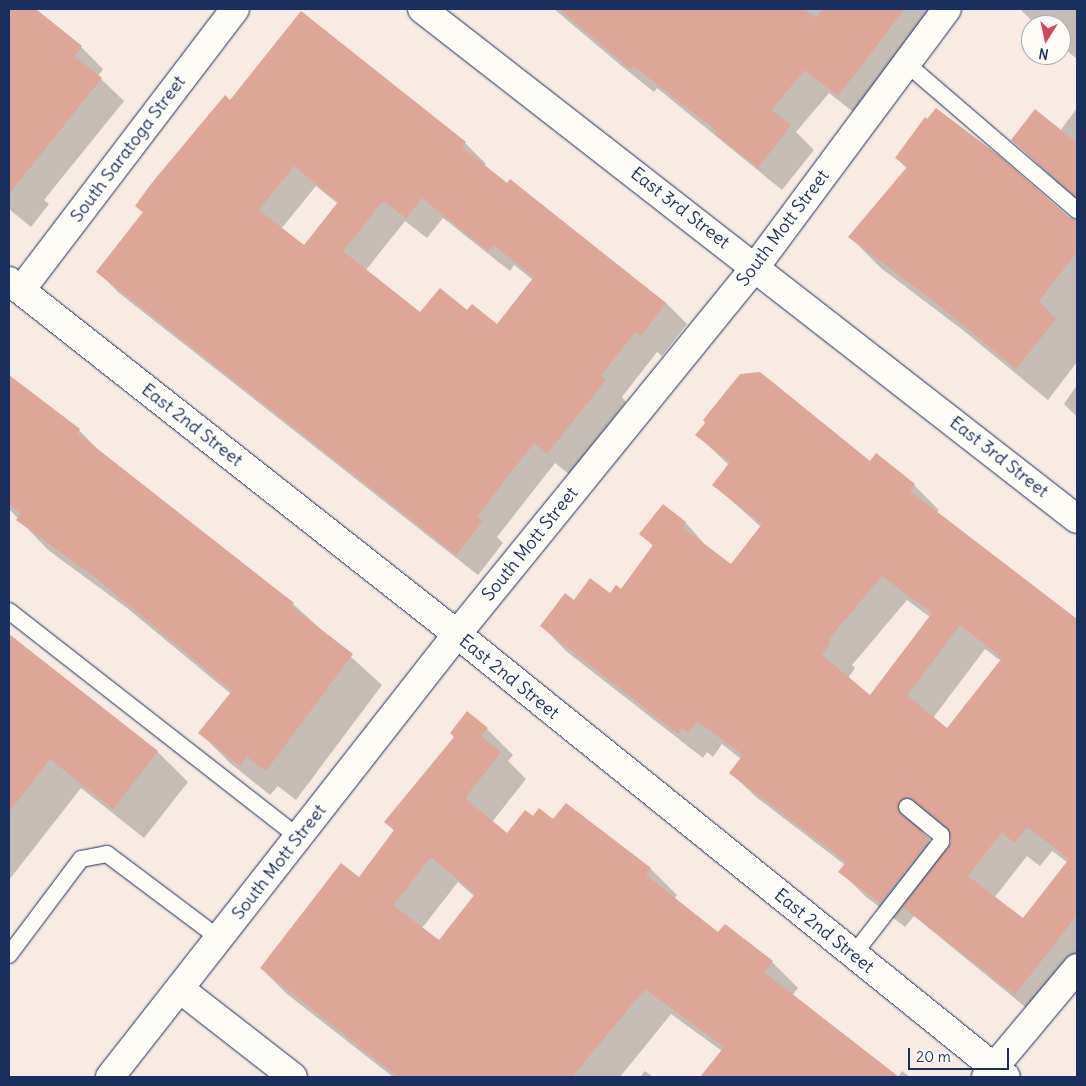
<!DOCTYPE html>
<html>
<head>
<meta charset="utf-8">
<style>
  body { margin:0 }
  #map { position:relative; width:1086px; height:1086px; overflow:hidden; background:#f7ebe4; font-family:Delius,sans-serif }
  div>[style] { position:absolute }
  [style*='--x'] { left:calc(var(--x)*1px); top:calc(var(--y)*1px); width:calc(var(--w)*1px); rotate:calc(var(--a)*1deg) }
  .shadow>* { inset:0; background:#0003 }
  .building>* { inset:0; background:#dea697 }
  .roads { filter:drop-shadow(0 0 1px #1b2f5e) drop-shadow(0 0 1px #1b2f5e) }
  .service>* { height:16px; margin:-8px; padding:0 8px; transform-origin:8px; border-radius:8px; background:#fdfcf7 }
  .minor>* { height:28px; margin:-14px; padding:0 14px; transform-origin:14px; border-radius:14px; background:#fdfcf7 }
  span { translate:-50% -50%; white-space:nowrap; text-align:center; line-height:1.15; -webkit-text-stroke:4px #fdfcf7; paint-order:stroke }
  .street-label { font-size:18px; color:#1b2f5e }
  .frame { position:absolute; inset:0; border:10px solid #1b2f5e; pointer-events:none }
  .north { position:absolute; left:1021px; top:15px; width:50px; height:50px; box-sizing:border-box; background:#fdfcf7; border:1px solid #a3aaba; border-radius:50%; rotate:190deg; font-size:14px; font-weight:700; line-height:20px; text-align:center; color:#1b2f5e }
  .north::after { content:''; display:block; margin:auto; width:18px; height:22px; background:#d1495b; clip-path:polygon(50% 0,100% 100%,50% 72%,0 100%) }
  .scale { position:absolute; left:908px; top:1048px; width:101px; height:22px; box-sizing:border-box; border:2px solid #1b2f5e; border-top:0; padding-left:6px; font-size:15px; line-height:18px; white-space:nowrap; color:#1b2f5e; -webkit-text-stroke:4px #fdfcf7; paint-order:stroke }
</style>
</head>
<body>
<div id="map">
  <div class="shadow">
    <div style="clip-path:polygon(9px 9px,34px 9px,81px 47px,103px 69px,98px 76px,124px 101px,44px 200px,49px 204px,31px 227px,9px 209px)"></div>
    <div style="clip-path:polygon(554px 9px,933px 9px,862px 119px,829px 93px,796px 132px,814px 150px,782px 190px,657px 88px,654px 92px,618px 63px)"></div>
    <div style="clip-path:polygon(1020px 9px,1077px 9px,1077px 59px,1061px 46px,1061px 25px,1036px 25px)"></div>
    <div style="clip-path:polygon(evenodd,301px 13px,465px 143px,486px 164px,484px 167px,507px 185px,510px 181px,666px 303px,687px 324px,662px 356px,657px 352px,622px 397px,626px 402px,569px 474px,555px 463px,497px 537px,503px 543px,478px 575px,119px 293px,98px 272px,144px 213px,136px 206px,230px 101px,301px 13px,316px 186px,338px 204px,304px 247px,281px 229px,316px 186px,301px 13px,443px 218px,510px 271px,514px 265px,533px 280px,497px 326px,468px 312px,420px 314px,366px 270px,405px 221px,427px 238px,443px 218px)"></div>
    <div style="clip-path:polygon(1077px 108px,1077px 200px,1012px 140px,1060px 131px)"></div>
    <div style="clip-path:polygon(897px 158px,1077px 220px,1077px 362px,1048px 400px,964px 331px,881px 268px,850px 237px,907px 169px)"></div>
    <div style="clip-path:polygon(9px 377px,79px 430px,106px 458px,293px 604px,382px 685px,296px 800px,278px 786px,270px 795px,230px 763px,200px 733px,231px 694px,127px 608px,48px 550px,9px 509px)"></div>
    <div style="clip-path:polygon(1077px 385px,1077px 417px,1064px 404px)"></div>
    <div style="clip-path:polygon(evenodd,697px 435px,870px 463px,876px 455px,914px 485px,939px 510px,936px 513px,1077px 621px,1077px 972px,1040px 1019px,914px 916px,905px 927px,865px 896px,840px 871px,845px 865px,756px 797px,731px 773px,741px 759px,722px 744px,713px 757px,707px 752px,703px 758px,566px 651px,542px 626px,574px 601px,622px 591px,654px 547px,641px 534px,685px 522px,709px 549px,731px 565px,761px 527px,714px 485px,729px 465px,697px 435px,907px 600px,930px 617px,870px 696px,848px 678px,855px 668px,852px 665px,907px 600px,697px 435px,985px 649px,1001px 661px,947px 729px,933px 718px,985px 649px,697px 435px,939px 824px,950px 832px,952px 842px,944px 854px,922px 834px,924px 825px,939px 824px,697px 435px,1052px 851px,1068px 863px,1023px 920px,994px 898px,1027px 856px,1040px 866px,1052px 851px)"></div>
    <div style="clip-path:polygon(9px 635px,158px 752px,188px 782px,144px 838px,81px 788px,9px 880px)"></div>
    <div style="clip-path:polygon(evenodd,487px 729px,513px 755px,508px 761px,526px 779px,492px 822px,508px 835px,533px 818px,553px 821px,566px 805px,651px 869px,677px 895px,674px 899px,718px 934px,772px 962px,798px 988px,792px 996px,897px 1077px,702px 1077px,722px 1051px,671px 1014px,620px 1077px,393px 1077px,287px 994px,261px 968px,359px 879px,395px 832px,386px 822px,487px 729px,458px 882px,475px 897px,440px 942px,422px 928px,458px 882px)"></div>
    <div style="clip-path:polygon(645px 1071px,653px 1077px,640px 1077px)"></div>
    <div style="clip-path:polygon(902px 1071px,910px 1077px,898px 1077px)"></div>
  </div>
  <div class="building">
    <div style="clip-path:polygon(9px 9px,36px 9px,82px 46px,74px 56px,102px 78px,9px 194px)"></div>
    <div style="clip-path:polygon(559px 9px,803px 9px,816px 18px,822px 9px,905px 9px,838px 96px,805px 70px,771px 110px,791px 125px,758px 168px,715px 134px,717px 131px,633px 66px,630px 69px)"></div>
    <div style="clip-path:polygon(evenodd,301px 11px,466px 142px,462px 147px,507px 183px,510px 179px,666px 303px,641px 336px,635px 332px,601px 376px,606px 380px,547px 454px,534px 443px,477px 516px,483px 521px,456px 555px,96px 272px,143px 212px,135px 206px,151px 184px,225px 95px,230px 100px,301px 11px,294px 166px,338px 202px,304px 245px,259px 210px,294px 166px,301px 11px,422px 198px,488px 251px,493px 245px,534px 277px,497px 324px,472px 304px,467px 310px,440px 288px,420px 312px,343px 251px,383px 201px,406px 218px,422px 198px)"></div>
    <div style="clip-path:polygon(936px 108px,998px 155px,1070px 218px,1077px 220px,1077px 252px,1039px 301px,1056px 319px,1016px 369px,931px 299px,848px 237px,907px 167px,895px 158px,925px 117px,927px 119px)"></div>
    <div style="clip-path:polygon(1035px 109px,1077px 143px,1077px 197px,1011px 140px)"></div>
    <div style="clip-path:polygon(evenodd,760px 372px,870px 461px,876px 453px,915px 484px,910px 491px,1077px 619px,1077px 915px,1015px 995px,903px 907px,951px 842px,948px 828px,913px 799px,908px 797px,900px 800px,898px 811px,930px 839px,880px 903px,838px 872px,846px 862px,729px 773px,743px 755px,697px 721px,688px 733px,682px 728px,678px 734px,540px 626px,565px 593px,574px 600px,590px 578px,610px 593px,616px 585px,621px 589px,653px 545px,639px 534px,663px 504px,686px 522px,682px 527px,731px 564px,762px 524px,712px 485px,730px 462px,695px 435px,705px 423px,703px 420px,740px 374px,760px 372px,882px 576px,932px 613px,870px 695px,822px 655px,831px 642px,828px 640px,882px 576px,760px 372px,960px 625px,1002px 658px,947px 728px,907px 695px,960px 625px,760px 372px,1027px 827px,1069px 859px,1023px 918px,968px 876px,1002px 832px,1014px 843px,1027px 827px)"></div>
    <div style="clip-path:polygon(9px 375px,80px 429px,77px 433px,90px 443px,294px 603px,291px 606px,353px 654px,266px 771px,247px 757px,240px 766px,198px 733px,232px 691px,96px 578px,16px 520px,21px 513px,9px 504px)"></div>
    <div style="clip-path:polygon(9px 634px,158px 751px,113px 809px,50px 759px,9px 812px)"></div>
    <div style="clip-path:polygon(evenodd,467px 711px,488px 728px,481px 736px,501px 752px,465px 798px,507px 833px,525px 810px,533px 816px,539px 808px,553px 819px,566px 803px,651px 868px,646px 875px,718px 932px,725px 924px,773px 961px,764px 972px,899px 1077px,700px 1077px,724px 1047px,645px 989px,572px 1077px,398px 1077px,260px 968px,341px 863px,359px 877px,394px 830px,384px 822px,454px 737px,450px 733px,467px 711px,431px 857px,475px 894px,439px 940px,393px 905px,431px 857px)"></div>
  </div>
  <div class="roads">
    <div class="service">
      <div style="--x:907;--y:64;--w:224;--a:40.7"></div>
      <div style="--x:9;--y:611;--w:367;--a:38"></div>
      <div style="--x:9;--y:955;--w:120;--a:-53.1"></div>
      <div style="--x:81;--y:859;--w:26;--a:-11"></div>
      <div style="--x:107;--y:854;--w:140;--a:36.9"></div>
      <div style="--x:853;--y:955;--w:143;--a:-52.1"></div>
      <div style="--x:941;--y:842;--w:7;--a:-90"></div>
      <div style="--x:941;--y:835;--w:44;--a:-140.5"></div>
    </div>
    <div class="minor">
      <div style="--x:422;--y:9;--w:830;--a:37.91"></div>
      <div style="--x:9;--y:281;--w:570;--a:38.24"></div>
      <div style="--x:457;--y:634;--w:705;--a:38.9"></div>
      <div style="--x:21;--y:290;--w:353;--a:-52.7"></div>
      <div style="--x:180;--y:989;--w:143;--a:37.9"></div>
      <div style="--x:110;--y:1077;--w:563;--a:-51.93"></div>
      <div style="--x:457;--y:634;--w:474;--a:-50.9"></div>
      <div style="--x:756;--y:266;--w:320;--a:-53.4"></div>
      <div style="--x:986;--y:1077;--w:142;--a:-50.1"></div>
    </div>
  </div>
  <div class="street-label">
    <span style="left:128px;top:149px;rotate:-53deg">South Saratoga Street</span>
    <span style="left:680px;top:208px;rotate:38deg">East 3rd Street</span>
    <span style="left:783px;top:228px;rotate:-53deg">South Mott Street</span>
    <span style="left:192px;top:425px;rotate:38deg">East 2nd Street</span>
    <span style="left:999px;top:457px;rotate:38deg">East 3rd Street</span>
    <span style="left:530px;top:544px;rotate:-51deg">South Mott Street</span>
    <span style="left:509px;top:677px;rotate:39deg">East 2nd Street</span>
    <span style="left:279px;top:862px;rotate:-52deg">South Mott Street</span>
    <span style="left:824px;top:931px;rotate:39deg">East 2nd Street</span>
  </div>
  <div class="frame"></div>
  <div class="north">N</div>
  <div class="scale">20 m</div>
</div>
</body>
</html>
